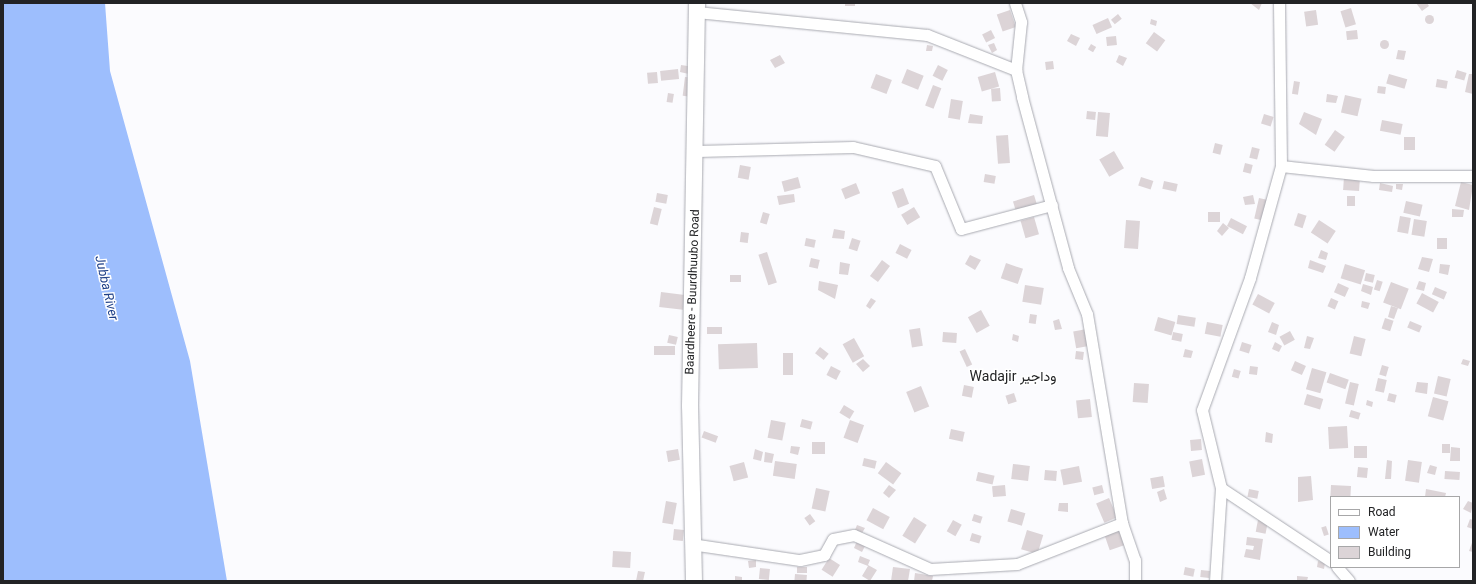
<!DOCTYPE html>
<html>
<head>
<meta charset="utf-8">
<style>
  body { margin:0 }
  #map { position:relative; width:1476px; height:584px; overflow:hidden; background:#fbfbfe; font-family:Roboto,Vazirmatn,sans-serif }
  div>[style] { position:absolute }
  [style*='--x'] { left:calc(var(--x)*1px); top:calc(var(--y)*1px); width:calc(var(--w)*1px); rotate:calc(var(--a)*1deg) }
  .water>* { inset:0; background:#9dbefd }
  .building>* { inset:0; background:#dcd4d7; transform-origin:0 0 }
  .round { border-radius:50% }
  .roads { filter:drop-shadow(0 0 1px #a9aab1) drop-shadow(0 0 1px #a9aab1) }
  .street>* { height:11px; margin:-5.5px; padding:0 5.5px; transform-origin:5.5px; border-radius:5.5px; background:#fff }
  .secondary>* { height:16px; margin:-8px; padding:0 8px; transform-origin:8px; border-radius:8px; background:#fff }
  span { translate:-50% -50%; white-space:nowrap; text-align:center; line-height:1.15; -webkit-text-stroke:3px #fff; paint-order:stroke }
  .street-label { font-size:12px; color:#222325 }
  .water-label { font-size:13px; color:#1e3f87; font-style:italic }
  .quarter-label { font-size:14px; color:#222325 }
  .frame { position:absolute; inset:0; border:4px solid #222325; pointer-events:none }
  .legend { position:absolute; left:1330px; top:496px; width:130px; height:72px; box-sizing:border-box; background:#fff; border:1px solid #a7a7a8; margin:0; padding:5px 7px; list-style:none; font-size:12px; color:#222325 }
  .legend li { display:flex; align-items:center; gap:8px; height:20px }
  .legend b { width:20px; border:1px solid #a7a7a8 }
</style>
</head>
<body>
<div id="map">
  <div class="water">
    <div style="clip-path:polygon(3px 3px,105px 3px,110px 71px,190px 361px,227px 581px,3px 581px)"></div>
  </div>
  <div class="building">
    <div style="left:845px;top:3px;width:10px;height:3px"></div>
    <div style="clip-path:polygon(1250px 3px,1262px 3px,1259px 10px)"></div>
    <div style="clip-path:polygon(1416px 3px,1427px 3px,1429px 6px,1422px 11px)"></div>
    <div style="left:1351px;top:8px;width:17px;height:11px;rotate:73deg"></div>
    <div style="left:1010px;top:10px;width:18px;height:14px;rotate:71deg"></div>
    <div style="left:1316px;top:10px;width:15px;height:12px;rotate:82deg"></div>
    <div style="left:1118px;top:14px;width:6px;height:9px;rotate:51deg"></div>
    <div class="round" style="left:1424.5px;top:14.5px;width:9px;height:9px"></div>
    <div style="left:1108px;top:18px;width:10px;height:17px;rotate:66deg"></div>
    <div style="clip-path:polygon(1151px 19px,1157px 21px,1156px 26px,1150px 24px)"></div>
    <div style="left:991px;top:30px;width:9px;height:10px;rotate:63deg"></div>
    <div style="left:1357px;top:30px;width:9px;height:11px;rotate:84deg"></div>
    <div style="left:1154px;top:32px;width:14px;height:14px;rotate:36deg"></div>
    <div style="clip-path:polygon(1071px 34px,1080px 38px,1076px 46px,1067px 41px)"></div>
    <div style="left:1116px;top:36px;width:9px;height:10px;rotate:84deg"></div>
    <div class="round" style="left:1379.5px;top:39.5px;width:9px;height:9px"></div>
    <div style="clip-path:polygon(994px 43px,997px 50px,992px 53px,988px 45px)"></div>
    <div style="left:1091px;top:44px;width:6px;height:6px;rotate:31deg"></div>
    <div style="clip-path:polygon(927px 45px,933px 46px,932px 51px,926px 51px)"></div>
    <div style="clip-path:polygon(1398px 50px,1406px 51px,1404px 60px,1396px 59px)"></div>
    <div style="clip-path:polygon(780px 55px,785px 63px,775px 68px,770px 60px)"></div>
    <div style="clip-path:polygon(1119px 55px,1127px 58px,1123px 66px,1116px 62px)"></div>
    <div style="left:1053px;top:61px;width:8px;height:8px;rotate:83deg"></div>
    <div style="clip-path:polygon(681px 65px,694px 67px,693px 75px,680px 72px)"></div>
    <div style="left:938px;top:65px;width:11px;height:12px;rotate:27deg"></div>
    <div style="left:678px;top:69px;width:10px;height:18px;rotate:84deg"></div>
    <div style="left:907px;top:69px;width:18px;height:15px;rotate:22deg"></div>
    <div style="left:1457px;top:70px;width:10px;height:8px;rotate:17deg"></div>
    <div style="left:657px;top:72px;width:11px;height:10px;rotate:85deg"></div>
    <div style="left:995px;top:72px;width:15px;height:18px;rotate:74deg"></div>
    <div style="left:876px;top:74px;width:17px;height:15px;rotate:21deg"></div>
    <div style="left:1389px;top:74px;width:19px;height:10px;rotate:16deg"></div>
    <div style="clip-path:polygon(1469px 74px,1473px 74px,1473px 94px,1465px 92px)"></div>
    <div style="left:685px;top:77px;width:8px;height:19px;rotate:7deg"></div>
    <div style="left:1437px;top:79px;width:11px;height:8px;rotate:10deg"></div>
    <div style="left:1294px;top:81px;width:6px;height:13px;rotate:9deg"></div>
    <div style="left:933px;top:85px;width:9px;height:22px;rotate:21deg"></div>
    <div style="left:1378px;top:86px;width:8px;height:7px;rotate:7deg"></div>
    <div style="left:1000px;top:88px;width:13px;height:9px;rotate:86deg"></div>
    <div style="left:668px;top:93px;width:6px;height:9px;rotate:9deg"></div>
    <div style="clip-path:polygon(1327px 94px,1338px 96px,1336px 103px,1326px 102px)"></div>
    <div style="left:1345px;top:95px;width:17px;height:18px;rotate:13deg"></div>
    <div style="left:951px;top:99px;width:12px;height:19px;rotate:9deg"></div>
    <div style="left:1087px;top:111px;width:9px;height:8px;rotate:6deg"></div>
    <div style="left:1098px;top:112px;width:12px;height:24px;rotate:5deg"></div>
    <div style="clip-path:polygon(1304px 112px,1322px 119px,1316px 135px,1299px 124px)"></div>
    <div style="clip-path:polygon(970px 114px,983px 116px,982px 124px,968px 123px)"></div>
    <div style="left:1264px;top:114px;width:10px;height:10px;rotate:17deg"></div>
    <div style="left:1382px;top:120px;width:21px;height:11px;rotate:11deg"></div>
    <div style="left:1335px;top:130px;width:12px;height:18px;rotate:35deg"></div>
    <div style="left:1008px;top:135px;width:28px;height:12px;rotate:86deg"></div>
    <div style="left:1404px;top:137px;width:11px;height:13px"></div>
    <div style="left:1215px;top:143px;width:8px;height:10px;rotate:14deg"></div>
    <div style="left:1252px;top:147px;width:8px;height:11px;rotate:14deg"></div>
    <div style="left:1114px;top:151px;width:20px;height:17px;rotate:60deg"></div>
    <div style="left:1245px;top:163px;width:8px;height:9px;rotate:14deg"></div>
    <div style="left:740px;top:165px;width:11px;height:13px;rotate:10deg"></div>
    <div style="left:985px;top:174px;width:11px;height:8px;rotate:10deg"></div>
    <div style="left:798px;top:177px;width:11px;height:17px;rotate:75deg"></div>
    <div style="left:1141px;top:177px;width:13px;height:9px;rotate:18deg"></div>
    <div style="left:1344px;top:177px;width:16px;height:13px;rotate:4deg"></div>
    <div style="left:1164px;top:181px;width:14px;height:8px;rotate:12deg"></div>
    <div style="clip-path:polygon(1461px 182px,1473px 185px,1469px 210px,1455px 206px)"></div>
    <div style="left:856px;top:183px;width:11px;height:16px;rotate:68deg"></div>
    <div style="clip-path:polygon(1380px 183px,1393px 186px,1392px 192px,1379px 190px)"></div>
    <div style="clip-path:polygon(1396px 184px,1403px 184px,1402px 190px,1396px 189px)"></div>
    <div style="left:903px;top:188px;width:17px;height:12px;rotate:69deg"></div>
    <div style="left:657px;top:193px;width:11px;height:9px;rotate:10deg"></div>
    <div style="clip-path:polygon(794px 194px,795px 202px,779px 205px,777px 196px)"></div>
    <div style="left:1034px;top:195px;width:10px;height:22px;rotate:73deg"></div>
    <div style="clip-path:polygon(1253px 195px,1255px 204px,1245px 205px,1243px 197px)"></div>
    <div style="left:1347px;top:196px;width:8px;height:10px"></div>
    <div style="left:1259px;top:198px;width:9px;height:21px;rotate:13deg"></div>
    <div style="left:1406px;top:201px;width:17px;height:12px;rotate:13deg"></div>
    <div style="left:654px;top:207px;width:8px;height:17px;rotate:14deg"></div>
    <div style="left:914px;top:207px;width:12px;height:15px;rotate:59deg"></div>
    <div style="clip-path:polygon(1452px 209px,1464px 210px,1463px 217px,1452px 217px)"></div>
    <div style="left:763px;top:212px;width:7px;height:11px;rotate:16deg"></div>
    <div style="left:1208px;top:212px;width:12px;height:10px"></div>
    <div style="left:1298px;top:213px;width:9px;height:13px;rotate:18deg"></div>
    <div style="left:1400px;top:216px;width:11px;height:16px;rotate:10deg"></div>
    <div style="left:1034px;top:217px;width:18px;height:14px;rotate:74deg"></div>
    <div style="left:1231px;top:218px;width:18px;height:9px;rotate:27deg"></div>
    <div style="left:1414px;top:219px;width:13px;height:16px;rotate:9deg"></div>
    <div style="left:1126px;top:220px;width:14px;height:28px;rotate:4deg"></div>
    <div style="left:1319px;top:220px;width:20px;height:15px;rotate:33deg"></div>
    <div style="clip-path:polygon(1223px 223px,1229px 228px,1222px 236px,1217px 231px)"></div>
    <div style="clip-path:polygon(834px 229px,845px 231px,844px 239px,832px 238px)"></div>
    <div style="left:741px;top:232px;width:8px;height:10px;rotate:7deg"></div>
    <div style="left:806px;top:238px;width:10px;height:8px;rotate:11deg"></div>
    <div style="left:852px;top:238px;width:9px;height:11px;rotate:18deg"></div>
    <div style="left:1437px;top:238px;width:10px;height:11px"></div>
    <div style="left:900px;top:244px;width:13px;height:10px;rotate:27deg"></div>
    <div style="clip-path:polygon(1321px 250px,1328px 253px,1326px 260px,1318px 258px)"></div>
    <div style="left:767px;top:252px;width:32px;height:9px;rotate:72deg"></div>
    <div style="clip-path:polygon(970px 255px,981px 260px,975px 270px,965px 264px)"></div>
    <div style="clip-path:polygon(1422px 257px,1433px 259px,1429px 272px,1418px 269px)"></div>
    <div style="left:811px;top:258px;width:9px;height:9px;rotate:13deg"></div>
    <div style="left:882px;top:260px;width:10px;height:20px;rotate:37deg"></div>
    <div style="clip-path:polygon(1310px 260px,1326px 266px,1323px 273px,1308px 268px)"></div>
    <div style="clip-path:polygon(840px 262px,850px 264px,848px 275px,839px 274px)"></div>
    <div style="left:1006px;top:263px;width:18px;height:16px;rotate:19deg"></div>
    <div style="left:1345px;top:264px;width:21px;height:15px;rotate:17deg"></div>
    <div style="clip-path:polygon(1440px 264px,1450px 265px,1448px 275px,1439px 273px)"></div>
    <div style="left:1366px;top:273px;width:9px;height:8px;rotate:13deg"></div>
    <div style="left:730px;top:275px;width:11px;height:7px"></div>
    <div style="left:1377px;top:280px;width:6px;height:10px;rotate:18deg"></div>
    <div style="clip-path:polygon(819px 281px,838px 285px,835px 299px,818px 290px)"></div>
    <div style="clip-path:polygon(1419px 281px,1426px 283px,1424px 291px,1416px 289px)"></div>
    <div style="left:1391px;top:282px;width:19px;height:22px;rotate:21deg"></div>
    <div style="left:1338px;top:283px;width:12px;height:10px;rotate:24deg"></div>
    <div style="clip-path:polygon(1363px 284px,1373px 287px,1371px 295px,1361px 291px)"></div>
    <div style="left:1025px;top:285px;width:19px;height:17px;rotate:9deg"></div>
    <div style="left:1435px;top:287px;width:13px;height:8px;rotate:23deg"></div>
    <div style="left:661px;top:292px;width:24px;height:15px;rotate:7deg"></div>
    <div style="left:1422px;top:293px;width:19px;height:12px;rotate:28deg"></div>
    <div style="left:1258px;top:294px;width:19px;height:12px;rotate:28deg"></div>
    <div style="clip-path:polygon(871px 298px,876px 301px,870px 309px,866px 306px)"></div>
    <div style="left:1331px;top:298px;width:8px;height:9px;rotate:23deg"></div>
    <div style="clip-path:polygon(1362px 301px,1370px 303px,1368px 309px,1361px 307px)"></div>
    <div style="clip-path:polygon(1391px 306px,1398px 308px,1394px 319px,1388px 317px)"></div>
    <div style="left:981px;top:310px;width:18px;height:15px;rotate:61deg"></div>
    <div style="left:1030px;top:314px;width:7px;height:9px;rotate:8deg"></div>
    <div style="left:1178px;top:315px;width:18px;height:9px;rotate:9deg"></div>
    <div style="left:1158px;top:317px;width:18px;height:14px;rotate:16deg"></div>
    <div style="left:1385px;top:318px;width:9px;height:11px;rotate:18deg"></div>
    <div style="clip-path:polygon(1059px 319px,1062px 329px,1055px 330px,1053px 321px)"></div>
    <div style="left:1410px;top:321px;width:13px;height:7px;rotate:23deg"></div>
    <div style="left:1207px;top:322px;width:16px;height:12px;rotate:11deg"></div>
    <div style="clip-path:polygon(1272px 322px,1279px 325px,1276px 335px,1268px 332px)"></div>
    <div style="left:722px;top:327px;width:7px;height:15px;rotate:90deg"></div>
    <div style="left:920px;top:328px;width:18px;height:11px;rotate:81deg"></div>
    <div style="left:1087px;top:329px;width:17px;height:14px;rotate:80deg"></div>
    <div style="left:1290px;top:331px;width:10px;height:12px;rotate:61deg"></div>
    <div style="left:943px;top:332px;width:14px;height:10px;rotate:4deg"></div>
    <div style="left:1173px;top:332px;width:10px;height:8px;rotate:11deg"></div>
    <div style="clip-path:polygon(1013px 334px,1019px 336px,1018px 342px,1012px 340px)"></div>
    <div style="left:669px;top:335px;width:9px;height:8px;rotate:13deg"></div>
    <div style="clip-path:polygon(1307px 336px,1314px 338px,1310px 349px,1304px 348px)"></div>
    <div style="left:1354px;top:336px;width:12px;height:18px;rotate:14deg"></div>
    <div style="left:854px;top:338px;width:21px;height:13px;rotate:61deg"></div>
    <div style="left:1242px;top:342px;width:10px;height:9px;rotate:17deg"></div>
    <div style="clip-path:polygon(1275px 342px,1282px 346px,1279px 352px,1272px 349px)"></div>
    <div style="left:757px;top:343px;width:25px;height:39px;rotate:88deg"></div>
    <div style="left:654px;top:346px;width:21px;height:9px"></div>
    <div style="left:820px;top:347px;width:11px;height:8px;rotate:38deg"></div>
    <div style="left:965px;top:349px;width:17px;height:6px;rotate:65deg"></div>
    <div style="clip-path:polygon(1185px 349px,1193px 351px,1191px 358px,1183px 357px)"></div>
    <div style="left:1076px;top:351px;width:8px;height:8px;rotate:7deg"></div>
    <div style="left:783px;top:353px;width:10px;height:22px"></div>
    <div style="clip-path:polygon(863px 359px,870px 366px,863px 372px,856px 364px)"></div>
    <div style="clip-path:polygon(1463px 359px,1470px 361px,1468px 366px,1461px 364px)"></div>
    <div style="left:1295px;top:361px;width:12px;height:10px;rotate:24deg"></div>
    <div style="left:1382px;top:365px;width:7px;height:10px;rotate:16deg"></div>
    <div style="left:831px;top:366px;width:11px;height:10px;rotate:27deg"></div>
    <div style="left:1250px;top:366px;width:8px;height:8px;rotate:7deg"></div>
    <div style="left:1312px;top:368px;width:15px;height:22px;rotate:16deg"></div>
    <div style="left:1234px;top:369px;width:7px;height:8px;rotate:16deg"></div>
    <div style="left:1330px;top:373px;width:20px;height:10px;rotate:20deg"></div>
    <div style="left:1438px;top:376px;width:13px;height:18px;rotate:13deg"></div>
    <div style="left:1378px;top:378px;width:9px;height:13px;rotate:13deg"></div>
    <div style="left:1350px;top:382px;width:9px;height:22px;rotate:13deg"></div>
    <div style="clip-path:polygon(1417px 382px,1428px 383px,1427px 394px,1415px 392px)"></div>
    <div style="left:1134px;top:383px;width:15px;height:19px;rotate:4deg"></div>
    <div style="left:964px;top:385px;width:10px;height:11px;rotate:11deg"></div>
    <div style="left:921px;top:386px;width:22px;height:16px;rotate:68deg"></div>
    <div style="left:1014px;top:393px;width:9px;height:9px;rotate:72deg"></div>
    <div style="left:1389px;top:393px;width:8px;height:8px;rotate:14deg"></div>
    <div style="left:1307px;top:394px;width:17px;height:11px;rotate:17deg"></div>
    <div style="left:1433px;top:397px;width:16px;height:20px;rotate:15deg"></div>
    <div style="left:1090px;top:399px;width:18px;height:14px;rotate:84deg"></div>
    <div style="clip-path:polygon(1367px 400px,1373px 402px,1372px 407px,1366px 405px)"></div>
    <div style="left:844px;top:405px;width:12px;height:9px;rotate:31deg"></div>
    <div style="left:1351px;top:410px;width:10px;height:7px;rotate:17deg"></div>
    <div style="left:802px;top:419px;width:11px;height:8px;rotate:15deg"></div>
    <div style="left:771px;top:420px;width:15px;height:18px;rotate:11deg"></div>
    <div style="left:850px;top:420px;width:15px;height:19px;rotate:20deg"></div>
    <div style="left:1347px;top:426px;width:22px;height:19px;rotate:87deg"></div>
    <div style="left:951px;top:429px;width:14px;height:10px;rotate:12deg"></div>
    <div style="left:704px;top:431px;width:15px;height:7px;rotate:20deg"></div>
    <div style="clip-path:polygon(1266px 432px,1273px 434px,1272px 443px,1265px 442px)"></div>
    <div style="left:1201px;top:439px;width:11px;height:11px;rotate:85deg"></div>
    <div style="left:825px;top:442px;width:12px;height:13px;rotate:90deg"></div>
    <div style="left:1442px;top:444px;width:8px;height:9px"></div>
    <div style="clip-path:polygon(791px 446px,800px 447px,798px 455px,790px 453px)"></div>
    <div style="left:1354px;top:446px;width:13px;height:12px"></div>
    <div style="clip-path:polygon(1451px 447px,1460px 448px,1460px 461px,1450px 461px)"></div>
    <div style="left:678px;top:449px;width:11px;height:12px;rotate:80deg"></div>
    <div style="clip-path:polygon(755px 449px,763px 452px,761px 461px,753px 459px)"></div>
    <div style="clip-path:polygon(765px 452px,774px 454px,772px 463px,764px 462px)"></div>
    <div style="left:864px;top:458px;width:13px;height:8px;rotate:13deg"></div>
    <div style="left:1202px;top:459px;width:16px;height:13px;rotate:79deg"></div>
    <div style="clip-path:polygon(1387px 460px,1392px 461px,1391px 479px,1385px 479px)"></div>
    <div style="left:1408px;top:460px;width:14px;height:21px;rotate:8deg"></div>
    <div style="left:775px;top:461px;width:22px;height:15px;rotate:8deg"></div>
    <div style="left:744px;top:462px;width:16px;height:15px;rotate:75deg"></div>
    <div style="left:886px;top:462px;width:19px;height:14px;rotate:36deg"></div>
    <div style="left:1013px;top:464px;width:17px;height:15px;rotate:7deg"></div>
    <div style="clip-path:polygon(1430px 465px,1437px 467px,1435px 475px,1427px 473px)"></div>
    <div style="left:1079px;top:466px;width:16px;height:19px;rotate:79deg"></div>
    <div style="left:1358px;top:467px;width:10px;height:10px;rotate:6deg"></div>
    <div style="left:1045px;top:470px;width:12px;height:10px;rotate:5deg"></div>
    <div style="left:1445px;top:471px;width:15px;height:8px;rotate:4deg"></div>
    <div style="left:978px;top:472px;width:17px;height:9px;rotate:13deg"></div>
    <div style="left:1163px;top:476px;width:11px;height:13px;rotate:80deg"></div>
    <div style="clip-path:polygon(1311px 476px,1313px 500px,1298px 502px,1298px 477px)"></div>
    <div style="clip-path:polygon(889px 485px,896px 490px,889px 498px,883px 493px)"></div>
    <div style="left:1005px;top:485px;width:11px;height:13px;rotate:85deg"></div>
    <div style="left:1102px;top:485px;width:8px;height:10px;rotate:76deg"></div>
    <div style="left:1331px;top:485px;width:20px;height:12px;rotate:3deg"></div>
    <div style="left:816px;top:488px;width:14px;height:21px;rotate:12deg"></div>
    <div style="clip-path:polygon(1164px 489px,1167px 499px,1160px 502px,1157px 492px)"></div>
    <div style="left:1249px;top:489px;width:10px;height:8px;rotate:11deg"></div>
    <div style="clip-path:polygon(1426px 489px,1446px 493px,1445px 497px,1425px 497px)"></div>
    <div style="left:1109px;top:498px;width:21px;height:14px;rotate:67deg"></div>
    <div style="left:666px;top:501px;width:11px;height:22px;rotate:10deg"></div>
    <div style="clip-path:polygon(1468px 501px,1473px 503px,1471px 513px,1463px 509px)"></div>
    <div style="clip-path:polygon(1059px 503px,1068px 503px,1068px 512px,1058px 511px)"></div>
    <div style="left:873px;top:508px;width:19px;height:14px;rotate:28deg"></div>
    <div style="left:1011px;top:509px;width:15px;height:13px;rotate:16deg"></div>
    <div style="left:810px;top:514px;width:9px;height:7px;rotate:54deg"></div>
    <div style="left:974px;top:514px;width:9px;height:7px;rotate:18deg"></div>
    <div style="left:914px;top:517px;width:15px;height:22px;rotate:32deg"></div>
    <div style="clip-path:polygon(1470px 519px,1473px 520px,1473px 529px,1467px 527px)"></div>
    <div style="left:953px;top:520px;width:10px;height:13px;rotate:29deg"></div>
    <div style="left:1258px;top:520px;width:10px;height:12px;rotate:11deg"></div>
    <div style="clip-path:polygon(857px 525px,865px 528px,862px 533px,855px 530px)"></div>
    <div style="left:1326px;top:526px;width:9px;height:5px;rotate:72deg"></div>
    <div style="left:1119px;top:528px;width:18px;height:16px;rotate:71deg"></div>
    <div style="left:674px;top:529px;width:10px;height:11px;rotate:6deg"></div>
    <div style="left:1027px;top:530px;width:17px;height:20px;rotate:17deg"></div>
    <div style="left:972px;top:533px;width:10px;height:8px;rotate:17deg"></div>
    <div style="clip-path:polygon(1247px 537px,1263px 539px,1260px 560px,1244px 557px,1246px 549px,1253px 550px,1254px 546px,1246px 545px)"></div>
    <div style="clip-path:polygon(1473px 540px,1473px 552px,1469px 551px)"></div>
    <div style="clip-path:polygon(857px 541px,865px 546px,862px 552px,854px 548px)"></div>
    <div style="left:613px;top:551px;width:18px;height:16px;rotate:3deg"></div>
    <div style="clip-path:polygon(860px 556px,870px 560px,868px 565px,877px 570px,870px 581px,862px 576px,868px 566px,858px 562px)"></div>
    <div style="left:829px;top:558px;width:13px;height:14px;rotate:32deg"></div>
    <div style="clip-path:polygon(756px 560px,756px 567px,749px 568px,748px 561px)"></div>
    <div style="clip-path:polygon(1318px 561px,1325px 563px,1324px 569px,1317px 567px)"></div>
    <div style="left:797px;top:567px;width:10px;height:6px"></div>
    <div style="clip-path:polygon(893px 567px,910px 569px,908px 581px,891px 581px)"></div>
    <div style="left:1185px;top:567px;width:10px;height:8px;rotate:11deg"></div>
    <div style="left:760px;top:568px;width:10px;height:11px;rotate:6deg"></div>
    <div style="left:1201px;top:570px;width:9px;height:7px;rotate:6deg"></div>
    <div style="clip-path:polygon(638px 571px,645px 572px,643px 581px,636px 581px)"></div>
    <div style="clip-path:polygon(915px 573px,933px 576px,932px 581px,914px 581px)"></div>
    <div style="left:795px;top:574px;width:12px;height:6px;rotate:5deg"></div>
    <div style="clip-path:polygon(735px 576px,742px 577px,742px 581px,735px 581px)"></div>
    <div style="clip-path:polygon(1297px 576px,1308px 577px,1307px 581px,1297px 581px)"></div>
  </div>
  <div class="roads">
    <div class="street">
      <div style="--x:1015;--y:3;--w:20;--a:72"></div>
      <div style="--x:1021;--y:22;--w:48;--a:95.9"></div>
      <div style="--x:1016;--y:70;--w:28;--a:77"></div>
      <div style="--x:1022;--y:97;--w:177;--a:74.9"></div>
      <div style="--x:1068;--y:268;--w:50;--a:67.6"></div>
      <div style="--x:1087;--y:314;--w:212;--a:80.5"></div>
      <div style="--x:1122;--y:523;--w:39;--a:71"></div>
      <div style="--x:1135;--y:560;--w:21;--a:90"></div>
      <div style="--x:1279;--y:3;--w:163;--a:89.3"></div>
      <div style="--x:1281;--y:166;--w:116;--a:105.5"></div>
      <div style="--x:1250;--y:278;--w:140;--a:110"></div>
      <div style="--x:1202;--y:410;--w:80;--a:76.3"></div>
      <div style="--x:1221;--y:488;--w:132;--a:33.6"></div>
      <div style="--x:697;--y:12;--w:231;--a:5.7"></div>
      <div style="--x:927;--y:35;--w:96;--a:21.5"></div>
      <div style="--x:697;--y:151;--w:156;--a:-1.5"></div>
      <div style="--x:853;--y:147;--w:84;--a:13"></div>
      <div style="--x:935;--y:166;--w:68;--a:67.6"></div>
      <div style="--x:961;--y:229;--w:94;--a:-14.8"></div>
      <div style="--x:1281;--y:166;--w:93;--a:6.2"></div>
      <div style="--x:1373;--y:176;--w:100;--a:0"></div>
      <div style="--x:691;--y:544;--w:110;--a:8.4"></div>
      <div style="--x:800;--y:560;--w:25;--a:-12"></div>
      <div style="--x:824;--y:555;--w:18;--a:-61"></div>
      <div style="--x:833;--y:539;--w:21;--a:-11"></div>
      <div style="--x:854;--y:535;--w:83;--a:24.1"></div>
      <div style="--x:930;--y:569;--w:87;--a:-3.3"></div>
      <div style="--x:1017;--y:564;--w:113;--a:-21.3"></div>
      <div style="--x:1337;--y:567;--w:18;--a:49"></div>
      <div style="--x:1215;--y:581;--w:93;--a:-86.3"></div>
    </div>
    <div class="secondary">
      <div style="--x:694;--y:581;--w:175;--a:-91.3"></div>
      <div style="--x:690;--y:406;--w:403;--a:-89"></div>
    </div>
  </div>
  <div class="street-label">
    <span style="left:693px;top:292px;rotate:-88deg">Baardheere - Buurdhuubo Road</span>
  </div>
  <div class="water-label">
    <span style="left:106px;top:288px;rotate:77deg">Jubba River</span>
  </div>
  <div class="quarter-label">
    <span style="left:1013px;top:376px">Wadajir وداجير</span>
  </div>
  <div class="frame"></div>
  <ul class="legend">
  <li><b style="height:5px;background:#fff"></b>Road</li>
  <li><b style="height:11px;background:#9dbefd"></b>Water</li>
  <li><b style="height:11px;background:#dcd4d7"></b>Building</li>
  </ul>
</div>
</body>
</html>
